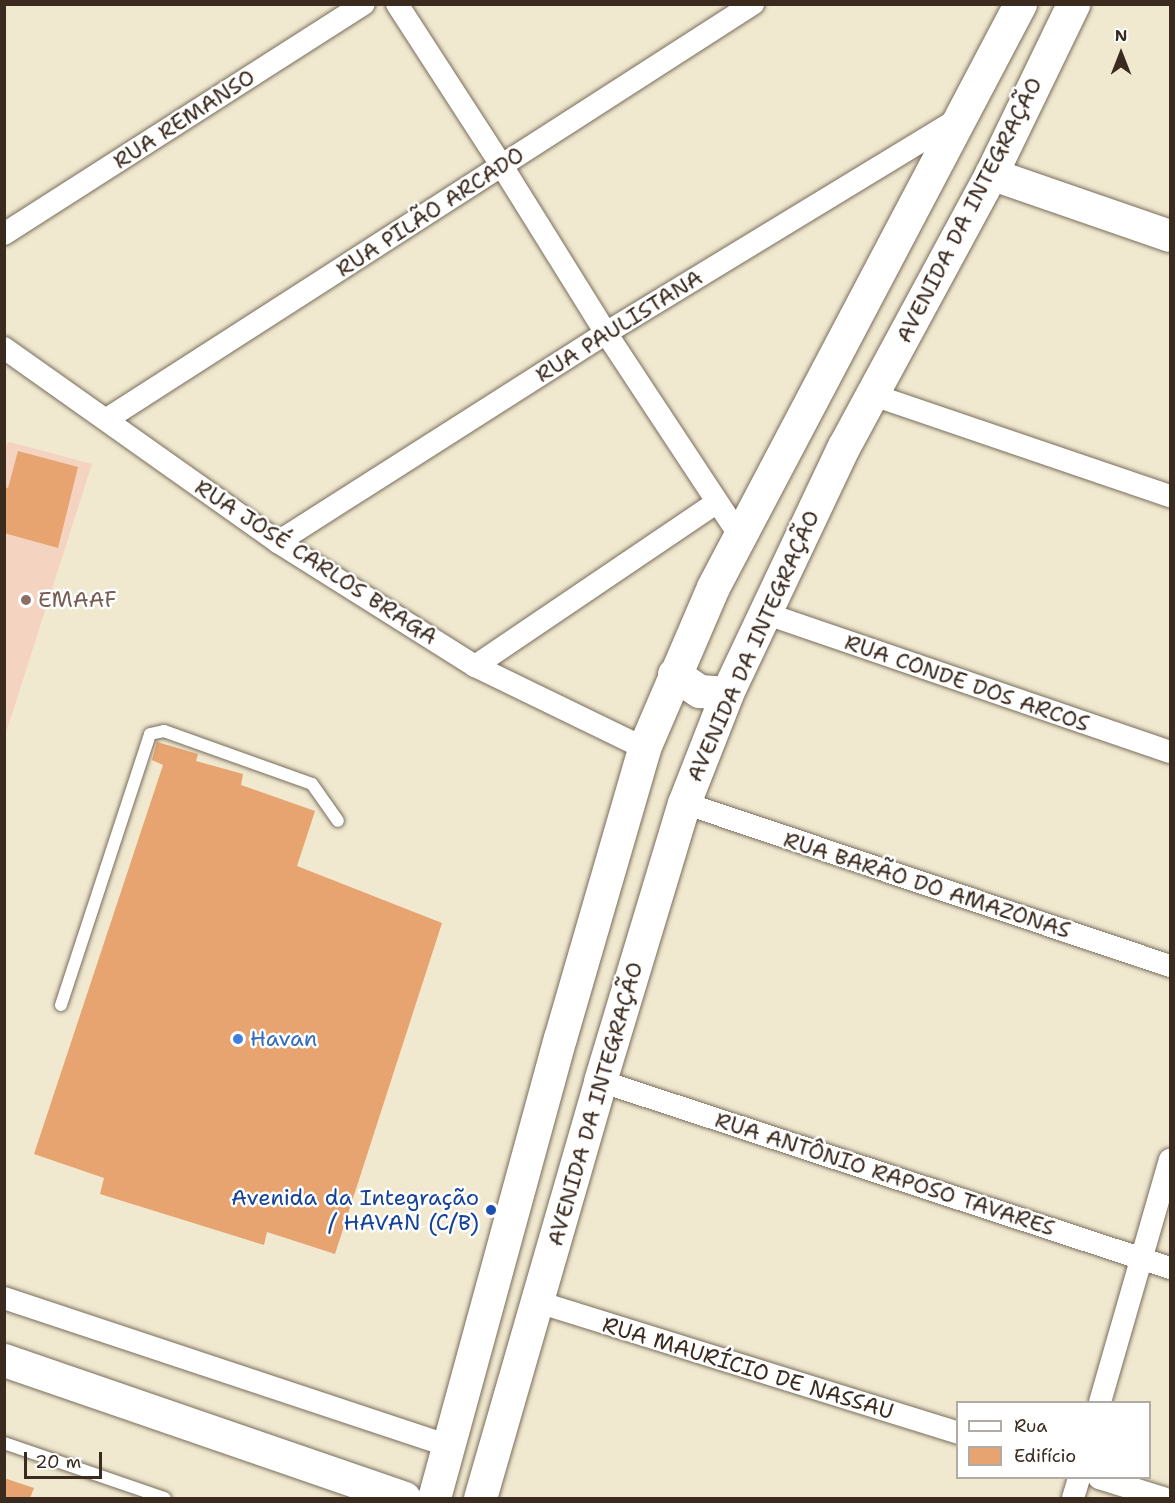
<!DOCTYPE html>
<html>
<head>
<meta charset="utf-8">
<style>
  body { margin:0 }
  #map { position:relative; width:1175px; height:1503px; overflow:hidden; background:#f0e9d0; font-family:"Shantell Sans",sans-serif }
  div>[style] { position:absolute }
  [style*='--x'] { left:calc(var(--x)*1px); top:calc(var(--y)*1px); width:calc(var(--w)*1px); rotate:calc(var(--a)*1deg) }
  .built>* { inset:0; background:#f5d3c1 }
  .building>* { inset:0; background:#e7a470 }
  .roads { filter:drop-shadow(0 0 2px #7a6d5c) drop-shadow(0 0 2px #7a6d5c) }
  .lane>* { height:12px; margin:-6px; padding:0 6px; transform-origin:6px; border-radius:6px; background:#fff }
  .street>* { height:22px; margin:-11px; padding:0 11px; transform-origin:11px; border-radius:11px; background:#fff }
  .secondary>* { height:32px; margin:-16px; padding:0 16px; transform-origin:16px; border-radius:16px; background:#fff }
  .primary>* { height:33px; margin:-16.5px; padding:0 16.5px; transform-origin:16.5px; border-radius:16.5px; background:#fff }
  .highway>* { height:33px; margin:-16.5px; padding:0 16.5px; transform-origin:16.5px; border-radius:16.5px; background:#fff }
  .dots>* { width:16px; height:16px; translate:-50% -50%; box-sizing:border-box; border:3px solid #fff; border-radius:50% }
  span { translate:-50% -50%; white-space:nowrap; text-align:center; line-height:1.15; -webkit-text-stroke:5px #fff; paint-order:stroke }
  .street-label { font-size:22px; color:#3b2a1e }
  .education-label { font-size:22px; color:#785e54 }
  .left { translate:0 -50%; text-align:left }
  .shop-label { font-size:22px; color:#366cbe }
  .transit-label { font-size:22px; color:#164399 }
  .right { translate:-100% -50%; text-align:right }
  .frame { position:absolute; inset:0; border:6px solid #3b2a1e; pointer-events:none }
  .legend { position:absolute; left:956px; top:1401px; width:195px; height:78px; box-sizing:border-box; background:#fff; border:2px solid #b1aaa5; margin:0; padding:8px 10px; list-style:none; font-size:18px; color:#3b2a1e }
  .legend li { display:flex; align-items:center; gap:12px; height:30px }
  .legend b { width:30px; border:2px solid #b1aaa5 }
  .north { position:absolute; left:1091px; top:24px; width:60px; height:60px; -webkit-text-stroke:4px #fff; paint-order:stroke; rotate:0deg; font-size:16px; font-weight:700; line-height:24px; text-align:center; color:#3b2a1e }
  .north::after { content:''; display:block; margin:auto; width:21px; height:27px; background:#3b2a1e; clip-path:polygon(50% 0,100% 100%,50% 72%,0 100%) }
  .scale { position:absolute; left:24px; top:1452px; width:78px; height:27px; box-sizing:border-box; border:3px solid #3b2a1e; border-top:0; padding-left:8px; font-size:18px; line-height:21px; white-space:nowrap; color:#3b2a1e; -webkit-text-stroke:4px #fff; paint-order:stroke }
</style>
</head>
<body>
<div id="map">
  <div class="built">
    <div style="clip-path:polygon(10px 442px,92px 464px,5px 736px,4px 445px)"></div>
  </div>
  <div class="building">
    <div style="clip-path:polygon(18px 451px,78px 467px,58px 548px,4px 533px,4px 487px,8px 488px)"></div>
    <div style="clip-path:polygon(157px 742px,198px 754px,196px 761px,243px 774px,241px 785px,315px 811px,297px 866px,442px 923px,335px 1254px,267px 1232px,264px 1245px,100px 1194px,104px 1178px,34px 1154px,163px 765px,152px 760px)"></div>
    <div style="clip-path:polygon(4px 1478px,34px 1488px,30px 1498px,4px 1498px)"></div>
  </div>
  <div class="roads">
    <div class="lane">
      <div style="--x:61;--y:1005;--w:285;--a:-71.8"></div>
      <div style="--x:150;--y:734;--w:14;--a:-12"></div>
      <div style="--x:164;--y:731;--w:157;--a:19.7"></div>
      <div style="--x:312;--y:784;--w:45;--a:54.9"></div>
      <div style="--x:4;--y:1443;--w:170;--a:18.9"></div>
    </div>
    <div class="street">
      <div style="--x:397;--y:4;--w:193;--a:57.1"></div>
      <div style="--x:502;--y:166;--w:197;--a:58.1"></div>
      <div style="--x:606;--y:333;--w:243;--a:56.6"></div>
      <div style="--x:4;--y:234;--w:427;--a:-32.6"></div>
      <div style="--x:4;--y:348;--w:336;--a:35.3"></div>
      <div style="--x:278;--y:542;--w:233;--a:32.2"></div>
      <div style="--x:475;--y:666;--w:188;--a:25.9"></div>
      <div style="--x:873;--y:395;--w:314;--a:18.8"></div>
      <div style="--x:107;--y:419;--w:768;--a:-32.72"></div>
      <div style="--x:278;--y:542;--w:389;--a:-32.5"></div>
      <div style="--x:606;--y:333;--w:413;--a:-31.3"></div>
      <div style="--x:764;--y:613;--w:429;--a:18.9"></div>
      <div style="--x:475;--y:666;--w:292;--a:-34.1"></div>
      <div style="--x:684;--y:803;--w:513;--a:18.54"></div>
      <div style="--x:600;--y:1081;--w:600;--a:18.16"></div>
      <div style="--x:4;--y:1298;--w:469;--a:18.4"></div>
      <div style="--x:538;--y:1302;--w:440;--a:17.3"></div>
      <div style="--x:1100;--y:1402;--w:252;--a:-73.9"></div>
      <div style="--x:1099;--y:1478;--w:67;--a:17.4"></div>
      <div style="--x:1073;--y:1498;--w:21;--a:-73"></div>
    </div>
    <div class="secondary">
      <div style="--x:991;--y:174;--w:189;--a:19.1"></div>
    </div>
    <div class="primary">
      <div style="--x:674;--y:674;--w:30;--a:34"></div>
      <div style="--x:699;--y:691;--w:28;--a:4"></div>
      <div style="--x:434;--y:1498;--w:477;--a:-74.7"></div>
      <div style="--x:560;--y:1038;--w:302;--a:-73.8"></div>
      <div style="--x:644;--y:748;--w:175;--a:-66.8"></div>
      <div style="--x:713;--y:587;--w:659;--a:-62.23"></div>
      <div style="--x:480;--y:1498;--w:434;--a:-73.9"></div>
      <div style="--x:600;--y:1081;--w:290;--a:-73.2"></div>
      <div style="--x:684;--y:803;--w:118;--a:-68.6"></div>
      <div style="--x:727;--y:693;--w:273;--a:-64.7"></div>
      <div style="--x:844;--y:446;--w:309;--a:-61.6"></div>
      <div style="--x:991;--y:174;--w:189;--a:-64.2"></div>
    </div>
    <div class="highway">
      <div style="--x:4;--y:1360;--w:423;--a:19"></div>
    </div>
  </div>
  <div class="dots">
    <div style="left:26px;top:600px;background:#8d6e63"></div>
    <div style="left:238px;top:1039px;background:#3f7fe0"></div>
    <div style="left:491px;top:1210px;background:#1a4fb4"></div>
  </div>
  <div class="street-label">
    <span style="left:184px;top:119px;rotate:-33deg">RUA REMANSO</span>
    <span style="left:969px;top:210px;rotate:-63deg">AVENIDA DA INTEGRAÇÃO</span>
    <span style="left:430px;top:212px;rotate:-33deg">RUA PILÃO ARCADO</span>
    <span style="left:619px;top:326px;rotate:-32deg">RUA PAULISTANA</span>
    <span style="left:316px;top:562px;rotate:33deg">RUA JOSÉ CARLOS BRAGA</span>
    <span style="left:753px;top:646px;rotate:-66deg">AVENIDA DA INTEGRAÇÃO</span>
    <span style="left:967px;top:683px;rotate:19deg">RUA CONDE DOS ARCOS</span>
    <span style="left:927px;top:885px;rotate:18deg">RUA BARÃO DO AMAZONAS</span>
    <span style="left:595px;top:1104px;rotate:-74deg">AVENIDA DA INTEGRAÇÃO</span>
    <span style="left:885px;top:1174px;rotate:18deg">RUA ANTÔNIO RAPOSO TAVARES</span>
    <span style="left:748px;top:1368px;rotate:17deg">RUA MAURÍCIO DE NASSAU</span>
  </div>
  <div class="education-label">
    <span class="left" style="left:38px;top:600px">EMAAF</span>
  </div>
  <div class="shop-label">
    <span class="left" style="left:250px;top:1039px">Havan</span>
  </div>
  <div class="transit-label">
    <span class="right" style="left:479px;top:1210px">Avenida da Integração<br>/ HAVAN (C/B)</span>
  </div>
  <div class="frame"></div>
  <ul class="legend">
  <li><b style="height:8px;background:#fff"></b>Rua</li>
  <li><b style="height:16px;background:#e7a470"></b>Edifício</li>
  </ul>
  <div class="north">N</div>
  <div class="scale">20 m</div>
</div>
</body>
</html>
